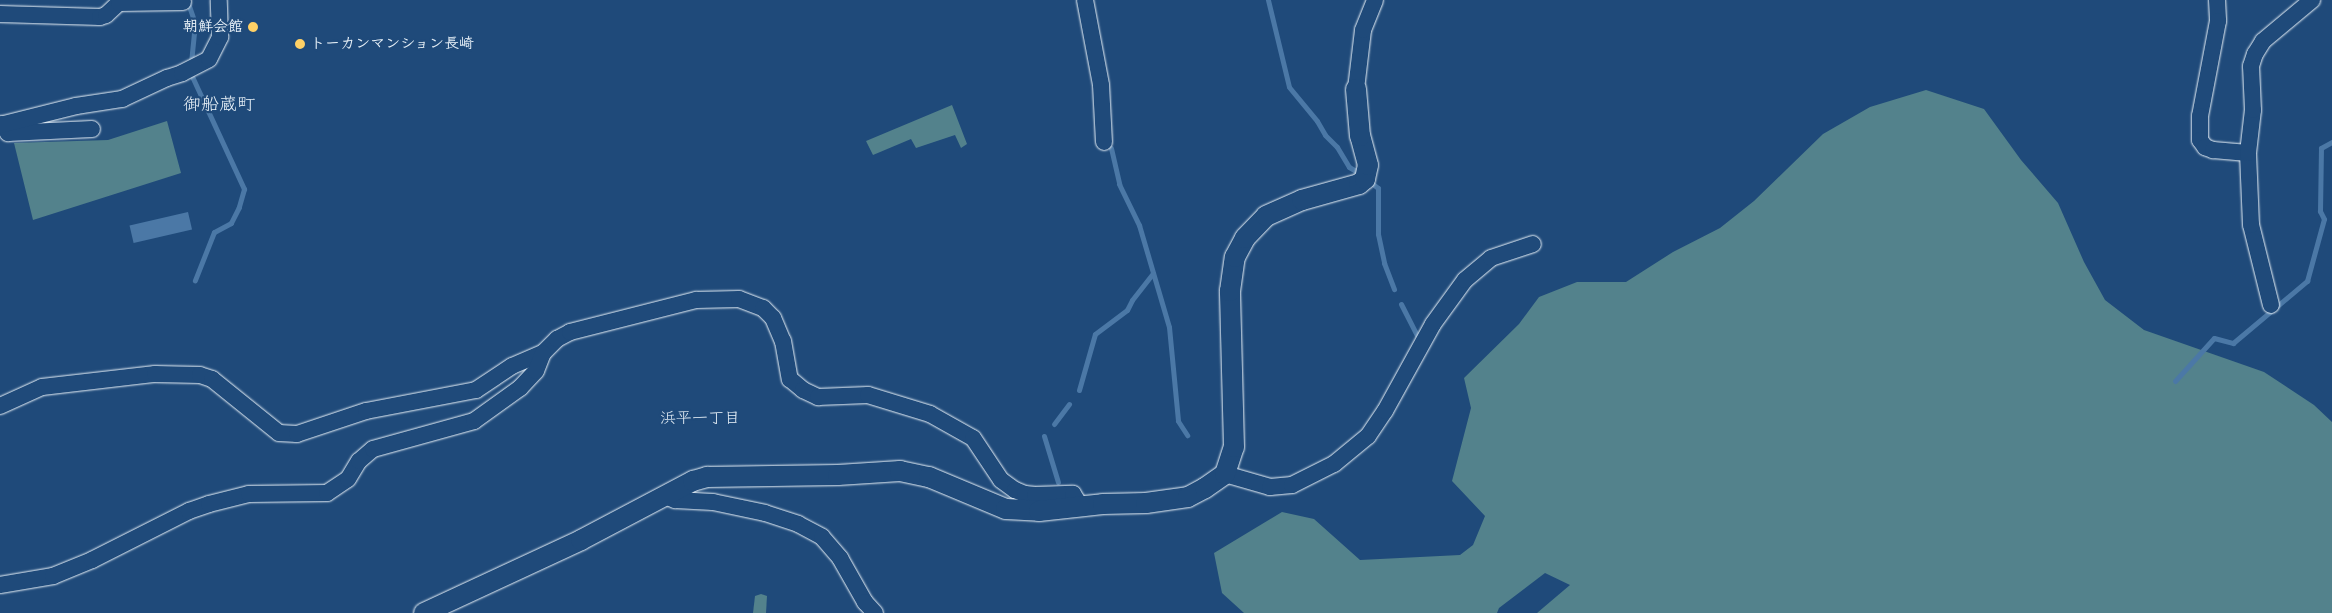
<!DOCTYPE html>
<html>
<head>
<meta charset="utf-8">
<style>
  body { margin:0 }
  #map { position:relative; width:2332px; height:613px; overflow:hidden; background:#1f4a7a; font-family:"Comic Neue","Klee One",sans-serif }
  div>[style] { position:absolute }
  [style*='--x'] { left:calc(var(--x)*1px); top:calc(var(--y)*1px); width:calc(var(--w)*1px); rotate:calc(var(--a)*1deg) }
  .green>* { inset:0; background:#53828c }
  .water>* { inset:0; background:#4b78a6; transform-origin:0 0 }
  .stream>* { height:5px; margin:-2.5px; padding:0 2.5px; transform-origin:2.5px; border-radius:2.5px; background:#4b78a6 }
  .roads { filter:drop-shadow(0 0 1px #e8f1f8) drop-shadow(0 0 1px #e8f1f8) }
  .minor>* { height:16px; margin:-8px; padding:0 8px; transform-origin:8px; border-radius:8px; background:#1f4a7a }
  .tertiary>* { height:20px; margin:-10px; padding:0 10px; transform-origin:10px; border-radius:10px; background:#1f4a7a }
  .dots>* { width:14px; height:14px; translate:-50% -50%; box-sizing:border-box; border:2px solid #1f4a7a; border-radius:50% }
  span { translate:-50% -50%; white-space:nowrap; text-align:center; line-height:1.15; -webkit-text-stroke:4.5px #1f4a7a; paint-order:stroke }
  .poi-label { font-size:15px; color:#e8f1f8; font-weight:700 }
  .right { translate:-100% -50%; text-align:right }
  .left { translate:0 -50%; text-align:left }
  .neighbourhood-label { font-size:16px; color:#e8f1f8 }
  .quarter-label { font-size:18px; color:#e8f1f8 }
</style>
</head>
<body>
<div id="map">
  <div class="green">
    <div style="clip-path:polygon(1926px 90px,1984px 109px,2021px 160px,2058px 203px,2084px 262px,2105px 300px,2144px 330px,2264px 372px,2314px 405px,2332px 422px,2332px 613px,1537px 613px,1570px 585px,1545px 573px,1499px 608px,1497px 613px,1244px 613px,1222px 593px,1214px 553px,1282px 512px,1314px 519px,1360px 560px,1460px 555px,1473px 545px,1485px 516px,1452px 481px,1471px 408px,1464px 378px,1519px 324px,1539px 297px,1577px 282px,1626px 282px,1673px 252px,1720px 228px,1754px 201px,1823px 134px,1870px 107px)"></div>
    <div style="clip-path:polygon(952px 105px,967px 144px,961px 148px,955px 135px,916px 148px,911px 139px,873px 155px,866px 141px)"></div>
    <div style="clip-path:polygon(167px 121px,181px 173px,33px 220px,14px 143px,108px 140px)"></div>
    <div style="clip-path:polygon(761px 594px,767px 596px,766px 613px,753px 613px,755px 596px)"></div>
  </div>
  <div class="water">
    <div style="left:188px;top:212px;width:18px;height:60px;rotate:77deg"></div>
  </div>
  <div class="stream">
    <div style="--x:1268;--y:0;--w:89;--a:76.4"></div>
    <div style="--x:1289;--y:87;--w:44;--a:50.5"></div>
    <div style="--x:1317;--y:121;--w:16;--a:60"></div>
    <div style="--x:1325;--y:135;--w:17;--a:45"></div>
    <div style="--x:1337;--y:147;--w:23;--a:59"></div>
    <div style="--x:1349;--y:167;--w:8;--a:30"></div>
    <div style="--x:188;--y:3;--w:21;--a:71"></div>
    <div style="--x:195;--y:23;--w:49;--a:95.8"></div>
    <div style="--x:190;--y:72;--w:129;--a:65.2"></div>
    <div style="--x:244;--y:189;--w:19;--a:106"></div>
    <div style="--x:239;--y:207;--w:18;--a:117"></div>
    <div style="--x:231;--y:223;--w:19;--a:152"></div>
    <div style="--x:214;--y:232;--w:52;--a:111.6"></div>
    <div style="--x:1111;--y:148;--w:37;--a:77"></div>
    <div style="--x:1119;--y:184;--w:46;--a:64"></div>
    <div style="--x:1139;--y:225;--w:106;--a:73.6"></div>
    <div style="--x:1169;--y:327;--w:94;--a:84.5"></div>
    <div style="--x:1178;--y:421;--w:17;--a:57"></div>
    <div style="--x:1374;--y:185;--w:5;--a:37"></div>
    <div style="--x:1378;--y:188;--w:46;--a:90"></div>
    <div style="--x:1378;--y:234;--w:30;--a:78"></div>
    <div style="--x:1384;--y:263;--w:28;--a:69"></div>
    <div style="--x:1401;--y:304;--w:38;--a:63"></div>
    <div style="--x:2175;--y:381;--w:58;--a:-47.8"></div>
    <div style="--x:2214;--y:338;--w:20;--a:15"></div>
    <div style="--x:2233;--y:343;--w:97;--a:-40"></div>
    <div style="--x:2307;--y:281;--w:64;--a:-74.7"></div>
    <div style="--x:2324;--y:219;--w:9;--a:-117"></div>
    <div style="--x:2320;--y:211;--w:63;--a:-89.1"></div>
    <div style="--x:2321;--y:148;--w:13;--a:-29"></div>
    <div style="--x:1079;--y:390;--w:58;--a:-74.1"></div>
    <div style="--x:1095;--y:334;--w:40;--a:-37"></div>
    <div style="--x:1127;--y:310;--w:11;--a:-63"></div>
    <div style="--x:1132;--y:300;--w:34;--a:-52"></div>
    <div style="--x:1054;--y:424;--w:25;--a:-53"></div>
    <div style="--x:1044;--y:436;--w:48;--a:73.1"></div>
  </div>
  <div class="roads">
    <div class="minor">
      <div style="--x:1085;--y:0;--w:86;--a:79.3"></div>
      <div style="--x:1101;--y:85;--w:57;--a:87"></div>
      <div style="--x:2217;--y:0;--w:21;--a:87"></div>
      <div style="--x:2218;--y:21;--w:97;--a:100.7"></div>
      <div style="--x:2200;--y:116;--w:24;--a:90"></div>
      <div style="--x:2200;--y:140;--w:9;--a:54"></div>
      <div style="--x:2205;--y:147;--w:9;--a:21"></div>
      <div style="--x:2213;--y:150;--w:35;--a:5"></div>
      <div style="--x:0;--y:14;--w:100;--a:1.7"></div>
      <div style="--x:100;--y:17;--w:6;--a:-18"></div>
      <div style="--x:106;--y:15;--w:18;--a:-43"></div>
      <div style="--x:119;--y:3;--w:64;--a:-0.9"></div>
      <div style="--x:1356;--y:89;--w:59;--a:-83.2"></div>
      <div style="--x:1363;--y:30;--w:32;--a:-68"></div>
      <div style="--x:2;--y:124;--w:11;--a:56"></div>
      <div style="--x:8;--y:133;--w:84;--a:-2.7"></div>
      <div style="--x:0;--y:125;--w:78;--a:-14"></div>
      <div style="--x:76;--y:106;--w:47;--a:-8.7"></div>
      <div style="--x:122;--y:99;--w:50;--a:-25"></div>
      <div style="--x:167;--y:78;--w:16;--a:-18"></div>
      <div style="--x:182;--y:73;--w:30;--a:-27"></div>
      <div style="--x:209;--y:59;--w:25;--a:-63"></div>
      <div style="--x:220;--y:37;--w:37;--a:-92"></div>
      <div style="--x:2271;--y:305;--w:82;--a:-104"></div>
      <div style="--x:2251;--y:225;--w:72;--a:-92.4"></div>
      <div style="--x:2248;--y:153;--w:43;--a:-83.4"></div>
      <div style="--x:2253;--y:110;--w:44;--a:-92.6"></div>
      <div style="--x:2251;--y:66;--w:13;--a:-72"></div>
      <div style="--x:2255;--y:54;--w:15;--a:-58"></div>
      <div style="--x:2263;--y:41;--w:64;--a:-39.9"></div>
      <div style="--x:0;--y:406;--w:46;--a:-24.3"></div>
      <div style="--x:42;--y:387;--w:114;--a:-6.6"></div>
      <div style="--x:155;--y:374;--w:45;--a:1.3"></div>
      <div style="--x:200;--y:375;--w:13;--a:18"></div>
      <div style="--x:212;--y:379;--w:86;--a:38.9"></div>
      <div style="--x:279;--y:433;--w:18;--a:3"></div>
      <div style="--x:297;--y:434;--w:73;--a:-18.4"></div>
      <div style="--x:366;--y:411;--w:112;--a:-10.8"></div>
      <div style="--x:476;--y:390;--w:43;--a:-33.7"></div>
      <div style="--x:512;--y:366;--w:34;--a:-23"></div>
      <div style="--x:543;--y:353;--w:20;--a:-45"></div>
      <div style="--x:557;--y:339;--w:15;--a:-28"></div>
      <div style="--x:570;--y:332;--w:130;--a:-14.3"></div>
      <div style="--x:696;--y:300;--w:43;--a:-1.3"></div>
      <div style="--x:739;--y:299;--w:26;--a:21"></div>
      <div style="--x:763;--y:308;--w:14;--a:45"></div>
      <div style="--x:773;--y:318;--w:25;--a:67"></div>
      <div style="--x:783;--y:341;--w:39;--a:80"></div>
      <div style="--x:790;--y:379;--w:17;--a:40"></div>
      <div style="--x:803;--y:390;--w:17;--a:25"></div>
      <div style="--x:818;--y:397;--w:50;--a:-2.3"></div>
      <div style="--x:868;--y:395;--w:65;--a:17"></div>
      <div style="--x:930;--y:414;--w:49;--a:29.2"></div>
      <div style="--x:973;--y:438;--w:50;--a:56.3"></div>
      <div style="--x:1001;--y:480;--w:17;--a:36"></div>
      <div style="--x:1015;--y:490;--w:11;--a:22"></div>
      <div style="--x:1025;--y:494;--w:10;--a:6"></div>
      <div style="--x:1035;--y:495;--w:38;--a:-2"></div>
      <div style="--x:1073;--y:494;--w:15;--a:58"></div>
      <div style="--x:1225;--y:474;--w:47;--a:16.1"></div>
      <div style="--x:1270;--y:487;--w:22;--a:-5"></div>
      <div style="--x:1292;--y:485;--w:47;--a:-26.6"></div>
      <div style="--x:1334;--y:464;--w:44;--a:-39.5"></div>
      <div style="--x:1368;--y:436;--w:30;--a:-56"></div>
      <div style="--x:1385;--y:411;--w:99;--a:-61.1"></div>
      <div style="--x:1433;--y:324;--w:54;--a:-54"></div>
      <div style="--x:1465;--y:280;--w:34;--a:-40"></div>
      <div style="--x:1491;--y:258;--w:44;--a:-18.4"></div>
      <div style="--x:665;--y:496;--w:11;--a:22"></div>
      <div style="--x:675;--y:500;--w:38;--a:3"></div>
      <div style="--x:713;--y:502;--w:53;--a:11.9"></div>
      <div style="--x:765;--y:513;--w:35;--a:18"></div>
      <div style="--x:798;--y:524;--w:27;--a:28"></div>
      <div style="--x:822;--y:537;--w:28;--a:49"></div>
      <div style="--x:840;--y:558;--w:51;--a:60.4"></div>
      <div style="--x:865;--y:602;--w:15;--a:48"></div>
      <div style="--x:0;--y:585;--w:54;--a:-9.6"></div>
      <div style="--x:53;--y:576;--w:42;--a:-22.3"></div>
      <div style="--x:92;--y:560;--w:109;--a:-26.8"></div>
      <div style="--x:189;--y:511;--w:21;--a:-19"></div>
      <div style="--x:209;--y:504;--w:41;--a:-14"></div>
      <div style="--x:249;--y:494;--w:78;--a:-0.7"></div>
      <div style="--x:327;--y:493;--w:25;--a:-34"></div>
      <div style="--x:348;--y:479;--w:21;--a:-59"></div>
      <div style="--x:359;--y:461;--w:18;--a:-41"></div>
      <div style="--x:373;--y:449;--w:105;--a:-15.5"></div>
      <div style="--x:474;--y:421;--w:57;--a:-35.7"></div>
      <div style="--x:520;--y:388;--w:23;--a:-47"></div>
      <div style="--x:536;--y:371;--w:19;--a:-69"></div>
    </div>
    <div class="tertiary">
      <div style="--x:424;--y:613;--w:173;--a:-24.9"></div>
      <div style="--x:581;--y:540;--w:127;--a:-27.8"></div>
      <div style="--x:693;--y:481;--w:15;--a:-16"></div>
      <div style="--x:707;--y:477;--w:131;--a:-0.9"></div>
      <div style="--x:838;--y:475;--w:62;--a:-3.7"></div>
      <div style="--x:900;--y:471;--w:30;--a:12"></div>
      <div style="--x:929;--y:477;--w:83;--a:22.6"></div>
      <div style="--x:1006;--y:509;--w:33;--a:3"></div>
      <div style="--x:1039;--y:511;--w:64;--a:-6.2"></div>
      <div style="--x:1103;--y:504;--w:43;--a:-1.3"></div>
      <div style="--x:1146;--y:503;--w:42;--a:-8.1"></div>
      <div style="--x:1188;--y:497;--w:19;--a:-28"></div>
      <div style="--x:1205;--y:488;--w:24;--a:-35"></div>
      <div style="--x:1225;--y:474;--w:28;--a:-72"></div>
      <div style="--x:1234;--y:447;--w:156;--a:-91.5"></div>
      <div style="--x:1230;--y:291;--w:34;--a:-82"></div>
      <div style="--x:1235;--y:257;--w:21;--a:-62"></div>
      <div style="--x:1245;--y:238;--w:30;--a:-46"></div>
      <div style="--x:1266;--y:216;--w:39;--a:-24"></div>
      <div style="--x:1302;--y:200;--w:59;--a:-15.7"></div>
      <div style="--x:1359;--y:184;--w:8;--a:-40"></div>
      <div style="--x:1365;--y:179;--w:14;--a:-78"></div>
      <div style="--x:1368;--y:165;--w:30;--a:-105"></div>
      <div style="--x:1360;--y:136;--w:47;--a:-94.9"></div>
    </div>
  </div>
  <div class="dots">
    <div style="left:253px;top:27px;background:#ffd166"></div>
    <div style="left:300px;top:44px;background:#ffd166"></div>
  </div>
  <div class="poi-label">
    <span class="right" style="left:243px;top:27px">朝鮮会館</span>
    <span class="left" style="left:310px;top:44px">トーカンマンション長崎</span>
  </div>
  <div class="neighbourhood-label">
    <span style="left:700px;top:418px">浜平一丁目</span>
  </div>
  <div class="quarter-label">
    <span style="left:219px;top:105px">御船蔵町</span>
  </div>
</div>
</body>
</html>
